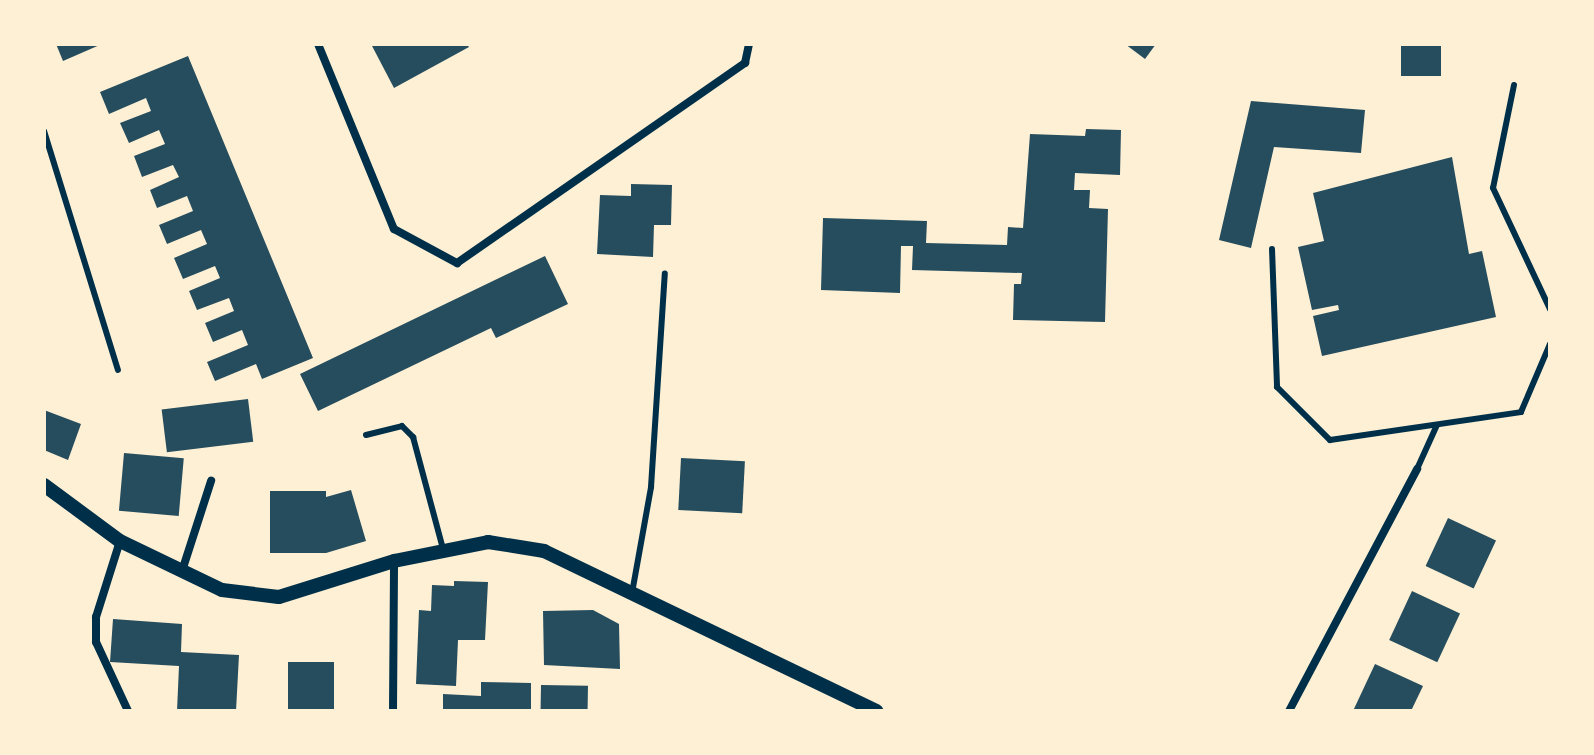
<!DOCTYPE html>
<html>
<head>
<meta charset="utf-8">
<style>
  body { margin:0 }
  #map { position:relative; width:1594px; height:755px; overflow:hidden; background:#fdf0d5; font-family:Roboto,sans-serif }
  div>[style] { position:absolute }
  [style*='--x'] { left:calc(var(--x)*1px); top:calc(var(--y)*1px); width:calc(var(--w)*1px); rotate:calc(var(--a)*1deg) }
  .building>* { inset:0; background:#264d5e; transform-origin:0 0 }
  .service>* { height:6px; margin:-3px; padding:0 3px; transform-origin:3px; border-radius:3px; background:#003049 }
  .minor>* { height:8px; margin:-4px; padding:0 4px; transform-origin:4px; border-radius:4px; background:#003049 }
  .tertiary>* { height:14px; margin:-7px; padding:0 7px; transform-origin:7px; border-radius:7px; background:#003049 }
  span { translate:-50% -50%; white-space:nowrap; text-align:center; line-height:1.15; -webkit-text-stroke:8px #fdf0d5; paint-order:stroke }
  .frame { position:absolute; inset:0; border:46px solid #fdf0d5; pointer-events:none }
</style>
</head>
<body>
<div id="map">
  <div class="building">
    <div style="clip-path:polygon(56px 44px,102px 44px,63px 61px)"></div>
    <div style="clip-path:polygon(371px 44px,467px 44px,469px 47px,394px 88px)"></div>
    <div style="clip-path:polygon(1125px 44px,1156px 44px,1145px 59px)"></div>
    <div style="left:1401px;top:44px;width:40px;height:32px"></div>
    <div style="clip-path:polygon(188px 56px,313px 358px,262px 379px,256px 364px,215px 381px,207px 362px,248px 345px,242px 330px,213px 342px,205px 323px,234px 311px,229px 298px,197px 310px,189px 291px,220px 278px,215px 266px,183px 279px,174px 258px,207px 244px,201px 230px,167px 244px,159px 225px,193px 211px,187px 196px,157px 208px,150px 190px,179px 177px,173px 165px,142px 177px,134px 156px,165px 144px,159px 130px,129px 143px,120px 123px,151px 111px,146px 98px,109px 114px,100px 92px)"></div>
    <div style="clip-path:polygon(1251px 101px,1365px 110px,1361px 153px,1274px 147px,1251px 248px,1219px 240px)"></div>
    <div style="clip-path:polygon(1086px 129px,1121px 130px,1120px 175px,1075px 173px,1074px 190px,1090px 190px,1089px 208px,1108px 209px,1105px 322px,1013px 320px,1014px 284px,1021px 284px,1022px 273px,912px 270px,913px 246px,901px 246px,900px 293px,821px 290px,823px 218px,927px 221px,926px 243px,1007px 245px,1008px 227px,1023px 228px,1030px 134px,1085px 136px)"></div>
    <div style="clip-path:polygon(1452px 157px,1469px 254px,1482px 251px,1496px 317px,1322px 356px,1313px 316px,1339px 310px,1338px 305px,1312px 310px,1298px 247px,1324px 241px,1313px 193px)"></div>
    <div style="clip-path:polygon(631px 184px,672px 185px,671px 225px,654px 225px,653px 257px,597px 254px,600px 195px,631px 196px)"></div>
    <div style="clip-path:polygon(545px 256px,568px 304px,496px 338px,491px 328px,318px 411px,300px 374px)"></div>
    <div style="left:248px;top:399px;width:43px;height:87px;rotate:83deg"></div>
    <div style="clip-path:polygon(44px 410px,81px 424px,68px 460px,44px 450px)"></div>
    <div style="left:124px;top:453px;width:60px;height:58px;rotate:5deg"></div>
    <div style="left:681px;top:458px;width:64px;height:52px;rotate:3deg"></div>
    <div style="clip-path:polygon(351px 490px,366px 541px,326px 553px,270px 553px,270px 491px,326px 491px,326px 497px)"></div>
    <div style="left:1448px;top:518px;width:53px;height:53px;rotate:25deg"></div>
    <div style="clip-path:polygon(454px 581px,488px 582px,485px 640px,458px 640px,456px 686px,416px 684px,419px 610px,431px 611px,432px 585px,454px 586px)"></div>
    <div style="left:1412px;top:591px;width:53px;height:54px;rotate:25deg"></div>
    <div style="clip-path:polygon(593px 610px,619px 624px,620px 669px,544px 665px,543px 611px)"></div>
    <div style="clip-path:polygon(113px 619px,182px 624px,181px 652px,239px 655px,236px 711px,177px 711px,179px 666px,110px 662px)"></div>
    <div style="left:288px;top:662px;width:46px;height:49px"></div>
    <div style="clip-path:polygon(1375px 664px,1423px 686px,1411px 711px,1353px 711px)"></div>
    <div style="clip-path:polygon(481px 682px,531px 683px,531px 711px,443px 711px,443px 694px,481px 696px)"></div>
    <div style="left:541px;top:685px;width:47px;height:26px;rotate:1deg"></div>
  </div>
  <div class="service">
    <div style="--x:1514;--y:85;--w:105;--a:101.5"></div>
    <div style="--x:1493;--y:188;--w:134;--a:64.8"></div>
    <div style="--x:44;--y:131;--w:250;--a:72.8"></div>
    <div style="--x:1272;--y:249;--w:138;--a:87.9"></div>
    <div style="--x:1277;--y:387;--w:75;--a:45"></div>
    <div style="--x:1330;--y:440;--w:193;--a:-8.3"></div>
    <div style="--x:1521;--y:412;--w:74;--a:-66.9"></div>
    <div style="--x:366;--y:435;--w:37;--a:-14"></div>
    <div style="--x:402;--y:426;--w:16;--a:45"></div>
    <div style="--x:413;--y:437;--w:116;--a:75"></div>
    <div style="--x:1417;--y:469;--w:48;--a:-65.6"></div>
    <div style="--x:632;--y:593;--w:108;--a:-79.8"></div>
    <div style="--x:651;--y:487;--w:214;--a:-86.3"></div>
  </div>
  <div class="minor">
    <div style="--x:318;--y:44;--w:200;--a:67.7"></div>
    <div style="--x:394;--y:229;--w:72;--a:28.4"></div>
    <div style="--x:457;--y:263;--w:351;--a:-34.8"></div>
    <div style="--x:745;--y:63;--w:19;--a:-78"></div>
    <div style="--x:120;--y:541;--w:80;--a:107.5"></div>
    <div style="--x:96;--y:617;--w:25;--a:90"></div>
    <div style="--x:96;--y:642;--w:76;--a:65.1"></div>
    <div style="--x:182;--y:571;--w:95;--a:-72.1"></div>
    <div style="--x:393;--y:711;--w:150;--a:-89.6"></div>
    <div style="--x:1289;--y:711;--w:274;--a:-62.1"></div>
  </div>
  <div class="tertiary">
    <div style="--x:44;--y:485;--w:94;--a:36.4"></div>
    <div style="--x:120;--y:541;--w:113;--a:25.7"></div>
    <div style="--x:222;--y:590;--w:57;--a:7"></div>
    <div style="--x:279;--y:597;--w:121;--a:-17.4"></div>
    <div style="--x:394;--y:561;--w:96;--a:-11.4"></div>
    <div style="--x:488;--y:542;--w:57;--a:9.1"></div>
    <div style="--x:544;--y:551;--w:369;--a:25.7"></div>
  </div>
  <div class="frame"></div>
</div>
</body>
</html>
